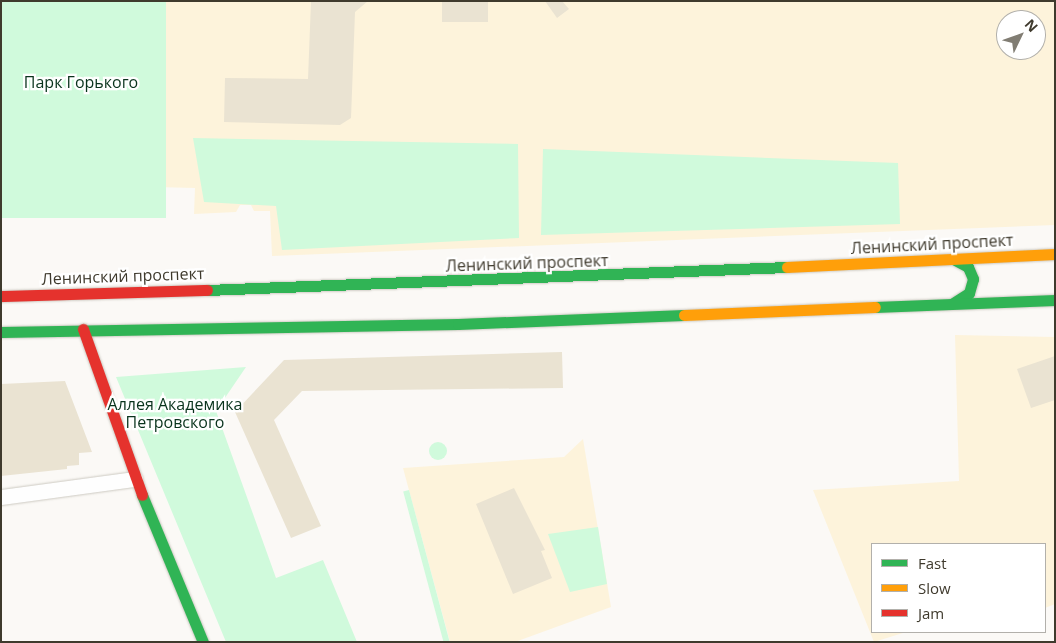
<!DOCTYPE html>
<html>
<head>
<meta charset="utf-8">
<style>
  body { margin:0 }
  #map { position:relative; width:1056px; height:643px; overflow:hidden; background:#fbf9f6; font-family:"Open Sans",sans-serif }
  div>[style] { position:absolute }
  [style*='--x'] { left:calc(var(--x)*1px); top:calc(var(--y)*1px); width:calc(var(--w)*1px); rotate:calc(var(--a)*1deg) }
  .built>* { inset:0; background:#fdf3db }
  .green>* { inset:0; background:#d0fadc; transform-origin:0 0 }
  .round { border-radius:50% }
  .building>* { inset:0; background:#eae3d2; transform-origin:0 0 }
  .roads { filter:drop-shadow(0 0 1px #cdcac2) drop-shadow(0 0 1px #cdcac2) }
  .street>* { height:15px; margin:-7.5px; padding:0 7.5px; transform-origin:7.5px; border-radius:7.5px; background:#fefefe }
  .fast>* { height:11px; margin:-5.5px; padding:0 5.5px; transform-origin:5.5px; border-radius:5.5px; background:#30b455 }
  .slow>* { height:11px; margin:-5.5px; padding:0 5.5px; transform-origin:5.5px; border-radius:5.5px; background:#ff9f0a }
  .jam>* { height:11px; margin:-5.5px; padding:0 5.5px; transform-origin:5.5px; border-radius:5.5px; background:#e5322d }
  span { translate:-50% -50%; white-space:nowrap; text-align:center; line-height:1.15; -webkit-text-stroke:4.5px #fff; paint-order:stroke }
  .park-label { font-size:16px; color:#09331c }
  .street-label { font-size:16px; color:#3f3a2d }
  .frame { position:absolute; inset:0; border:2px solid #3f3a2d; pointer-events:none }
  .legend { position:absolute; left:871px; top:543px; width:175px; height:90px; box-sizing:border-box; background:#fff; border:1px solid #b2b0ab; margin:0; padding:6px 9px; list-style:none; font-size:15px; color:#3f3a2d }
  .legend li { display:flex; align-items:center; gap:10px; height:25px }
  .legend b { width:25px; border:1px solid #b2b0ab }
  .north { position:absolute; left:996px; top:10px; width:50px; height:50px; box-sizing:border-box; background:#fff; border:1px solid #b2b0ab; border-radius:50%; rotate:48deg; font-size:14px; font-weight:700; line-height:20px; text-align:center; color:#3f3a2d }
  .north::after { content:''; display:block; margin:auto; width:18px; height:22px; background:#817d73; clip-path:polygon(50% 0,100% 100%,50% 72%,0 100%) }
</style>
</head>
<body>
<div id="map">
  <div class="built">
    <div style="clip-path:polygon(evenodd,166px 1px,1055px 1px,1055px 225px,272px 256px,270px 211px,254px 211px,251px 205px,240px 205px,236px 212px,194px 214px,195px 188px,155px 187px,166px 1px,1006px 20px,1036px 20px,1036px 50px,1006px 50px,1006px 20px)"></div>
    <div style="clip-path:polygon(955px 335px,1055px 337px,1055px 604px,1045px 608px,1045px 544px,872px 544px,872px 632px,906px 632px,874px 642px,813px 490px,959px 481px)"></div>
    <div style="clip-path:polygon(583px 439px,611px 607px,515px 642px,450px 642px,403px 468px,564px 457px)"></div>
  </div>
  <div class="green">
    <div style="left:1px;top:1px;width:165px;height:217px"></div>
    <div style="clip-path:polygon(193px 138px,518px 144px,519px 238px,282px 250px,276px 206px,204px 202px)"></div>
    <div style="clip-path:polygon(543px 149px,898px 163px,900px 224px,541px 235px)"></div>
    <div style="clip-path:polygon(246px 367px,216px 411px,276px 578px,323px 560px,357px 642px,226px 642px,116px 377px)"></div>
    <div class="round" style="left:429px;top:442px;width:18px;height:18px"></div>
    <div style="left:409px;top:490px;width:157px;height:6px;rotate:75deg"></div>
    <div style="clip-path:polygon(598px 527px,607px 584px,570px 592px,548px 534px)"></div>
  </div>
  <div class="building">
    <div style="clip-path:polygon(311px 1px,368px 1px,355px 12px,351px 118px,340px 125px,224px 122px,225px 78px,308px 79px)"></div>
    <div style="left:442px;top:1px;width:46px;height:21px"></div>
    <div style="clip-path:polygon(545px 1px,562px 1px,569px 9px,557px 18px)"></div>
    <div style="clip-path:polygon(562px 352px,563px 388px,302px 391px,274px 420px,321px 526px,291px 538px,235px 412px,284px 360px)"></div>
    <div style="clip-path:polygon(1055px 356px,1055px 400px,1031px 408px,1017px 369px)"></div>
    <div style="clip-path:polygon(65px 381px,92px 452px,79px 453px,79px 465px,67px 466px,67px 469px,1px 476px,1px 384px)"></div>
    <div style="clip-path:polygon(514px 488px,545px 550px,541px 551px,552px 578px,513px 594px,476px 504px)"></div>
  </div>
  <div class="roads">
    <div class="street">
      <div style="--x:1;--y:497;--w:135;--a:-7.7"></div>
    </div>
    <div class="fast">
      <div style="--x:953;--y:259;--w:17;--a:28"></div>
      <div style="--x:968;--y:267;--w:13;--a:67"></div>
      <div style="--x:973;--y:279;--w:15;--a:106"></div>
      <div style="--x:969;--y:293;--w:19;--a:148"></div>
      <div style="--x:207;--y:290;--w:580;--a:-2.27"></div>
      <div style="--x:875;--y:307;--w:180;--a:-2.2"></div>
      <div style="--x:1;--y:332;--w:457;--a:-1"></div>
      <div style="--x:458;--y:324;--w:226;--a:-2.3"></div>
      <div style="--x:142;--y:495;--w:159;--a:67.5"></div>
    </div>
    <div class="slow">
      <div style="--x:787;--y:267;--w:268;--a:-2.8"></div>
      <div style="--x:684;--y:315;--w:191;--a:-2.4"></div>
    </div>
    <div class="jam">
      <div style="--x:1;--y:296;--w:206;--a:-1.7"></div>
      <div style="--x:83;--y:329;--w:176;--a:70.4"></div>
    </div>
  </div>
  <div class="park-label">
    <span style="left:81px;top:82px">Парк Горького</span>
    <span style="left:175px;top:413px">Аллея Академика<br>Петровского</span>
  </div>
  <div class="street-label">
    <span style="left:932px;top:244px;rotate:-3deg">Ленинский проспект</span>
    <span style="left:527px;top:263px;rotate:-2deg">Ленинский проспект</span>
    <span style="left:123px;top:276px;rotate:-2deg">Ленинский проспект</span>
  </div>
  <div class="frame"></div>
  <ul class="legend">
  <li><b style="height:6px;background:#30b455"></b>Fast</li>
  <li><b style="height:6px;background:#ff9f0a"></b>Slow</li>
  <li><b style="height:6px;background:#e5322d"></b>Jam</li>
  </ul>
  <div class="north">N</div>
</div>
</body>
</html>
